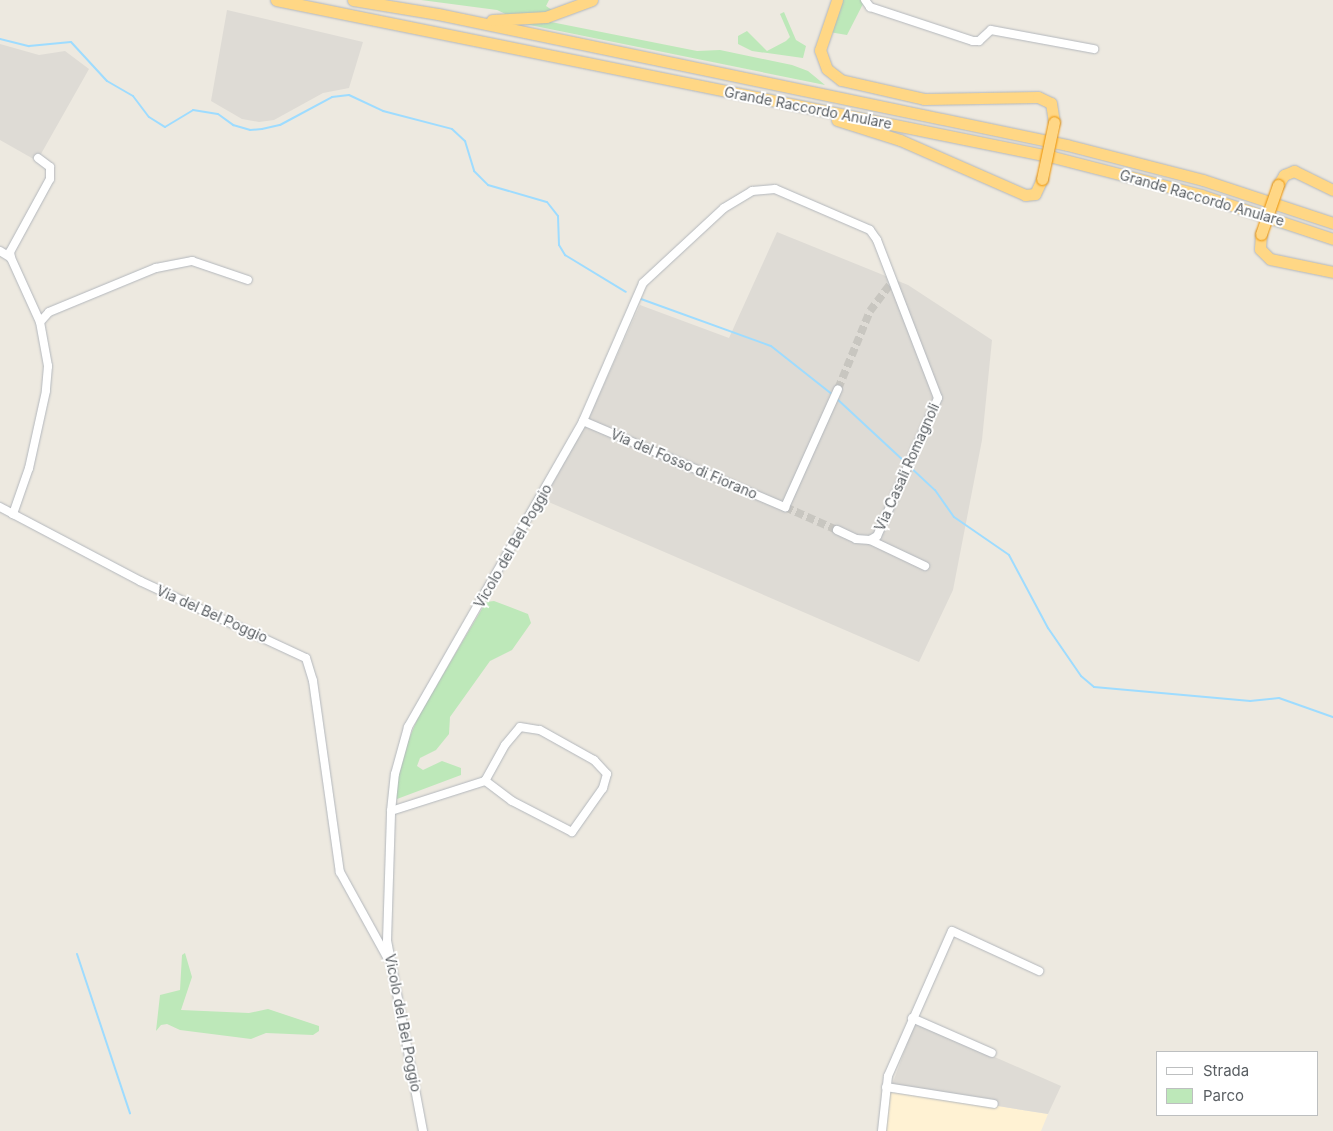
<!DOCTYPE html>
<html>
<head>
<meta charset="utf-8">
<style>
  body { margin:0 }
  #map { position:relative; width:1333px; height:1131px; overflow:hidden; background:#ede9e0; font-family:Inter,sans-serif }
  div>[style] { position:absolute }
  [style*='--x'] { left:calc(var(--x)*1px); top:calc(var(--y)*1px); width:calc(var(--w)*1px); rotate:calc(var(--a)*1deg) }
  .commercial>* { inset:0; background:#fff2d3 }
  .industrial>* { inset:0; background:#dedbd5 }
  .green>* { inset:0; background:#bde8b9 }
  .stream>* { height:2px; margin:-1px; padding:0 1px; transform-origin:1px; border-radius:1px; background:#9edcff }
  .minor-tunnel>* { height:8px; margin-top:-4px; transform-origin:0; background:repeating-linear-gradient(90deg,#c8c6c0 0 8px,transparent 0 12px) }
  .roads { filter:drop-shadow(0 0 1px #b3b7bc) drop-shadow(0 0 1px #b3b7bc) }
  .minor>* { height:8px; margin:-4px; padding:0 4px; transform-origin:4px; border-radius:4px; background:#fff }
  .highway>* { height:11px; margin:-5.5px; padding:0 5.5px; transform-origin:5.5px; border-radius:5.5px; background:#ffd785 }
  .bridges { filter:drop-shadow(0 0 1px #ed9200) drop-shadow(0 0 1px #ed9200) }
  .highway-bridge>* { height:11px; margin:-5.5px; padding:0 5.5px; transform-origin:5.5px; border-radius:5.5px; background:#ffd785 }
  span { translate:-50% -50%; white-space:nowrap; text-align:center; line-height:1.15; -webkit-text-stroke:4px #fff; paint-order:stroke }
  .street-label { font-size:14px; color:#595e62 }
  .legend { position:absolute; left:1156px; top:1051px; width:162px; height:65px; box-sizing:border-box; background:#fff; border:1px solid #bdbfc0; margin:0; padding:6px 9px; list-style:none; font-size:15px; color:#595e62 }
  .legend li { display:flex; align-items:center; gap:10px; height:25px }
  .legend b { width:25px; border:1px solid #bdbfc0 }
</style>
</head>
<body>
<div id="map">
  <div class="commercial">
    <div style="clip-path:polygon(889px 1092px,998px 1106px,1048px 1114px,1041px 1131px,886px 1131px)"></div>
  </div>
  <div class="industrial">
    <div style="clip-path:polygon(227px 10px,363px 42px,349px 88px,323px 93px,274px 120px,259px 122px,242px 119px,211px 101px)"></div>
    <div style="clip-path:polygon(0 44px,39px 55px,65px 51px,89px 69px,37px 161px,0 140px)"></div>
    <div style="clip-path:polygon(777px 232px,908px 285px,992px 340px,982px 440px,953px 590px,919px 662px,544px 500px,596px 402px,640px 305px,729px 338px)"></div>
    <div style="clip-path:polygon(915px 1022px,1061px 1086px,1048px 1114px,998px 1106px,993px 1099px,892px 1085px)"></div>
  </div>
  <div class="green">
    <div style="clip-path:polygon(421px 0,549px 0,546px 6px,552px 10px,519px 20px,497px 10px)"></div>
    <div style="clip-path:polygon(837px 0,865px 0,847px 35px,829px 32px)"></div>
    <div style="clip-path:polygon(784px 12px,796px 40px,806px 46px,803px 58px,752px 51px,738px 44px,738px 36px,747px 31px,767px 51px,786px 41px,790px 37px,780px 14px)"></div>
    <div style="clip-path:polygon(546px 21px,697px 51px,720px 50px,792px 65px,808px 71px,825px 85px,525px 24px)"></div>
    <div style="clip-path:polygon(494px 601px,528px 614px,531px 623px,512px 650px,490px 661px,450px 717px,449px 734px,436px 750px,420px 758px,417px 766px,423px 770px,442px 761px,461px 768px,461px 775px,397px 799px,395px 793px,401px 758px,419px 715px,486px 602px)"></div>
    <div style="clip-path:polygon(185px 953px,192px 977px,181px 1010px,249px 1013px,268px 1009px,319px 1026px,319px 1031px,313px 1035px,266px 1033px,251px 1039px,180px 1030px,167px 1024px,161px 1025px,156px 1031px,160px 995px,180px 990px,182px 955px)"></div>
  </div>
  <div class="stream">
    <div style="--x:0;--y:39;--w:30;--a:14"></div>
    <div style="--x:29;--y:46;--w:42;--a:-5.4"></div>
    <div style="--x:71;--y:42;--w:53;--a:47.3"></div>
    <div style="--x:107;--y:81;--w:30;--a:30"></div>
    <div style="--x:133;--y:96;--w:26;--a:53"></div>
    <div style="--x:149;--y:117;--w:19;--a:32"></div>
    <div style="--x:165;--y:127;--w:33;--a:-31"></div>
    <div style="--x:193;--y:110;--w:25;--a:9"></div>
    <div style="--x:218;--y:114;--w:19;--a:36"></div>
    <div style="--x:233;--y:125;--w:18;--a:16"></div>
    <div style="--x:250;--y:130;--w:12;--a:-5"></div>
    <div style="--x:262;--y:129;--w:18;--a:-13"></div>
    <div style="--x:280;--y:125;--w:59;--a:-28.3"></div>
    <div style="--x:332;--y:97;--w:17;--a:-7"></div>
    <div style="--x:349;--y:95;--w:38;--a:25"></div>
    <div style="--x:383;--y:111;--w:71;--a:14.6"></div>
    <div style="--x:452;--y:129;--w:18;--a:43"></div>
    <div style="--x:465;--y:141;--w:31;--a:73"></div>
    <div style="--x:474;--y:171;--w:20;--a:45"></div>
    <div style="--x:488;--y:185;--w:61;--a:16.1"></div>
    <div style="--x:547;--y:202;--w:18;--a:52"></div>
    <div style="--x:558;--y:216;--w:29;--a:88"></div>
    <div style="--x:559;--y:245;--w:12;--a:59"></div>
    <div style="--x:565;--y:255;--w:71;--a:31.2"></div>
    <div style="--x:641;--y:299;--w:138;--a:19.9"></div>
    <div style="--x:771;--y:346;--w:79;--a:38.3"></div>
    <div style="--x:836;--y:398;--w:96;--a:42.9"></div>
    <div style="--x:909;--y:466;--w:35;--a:43"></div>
    <div style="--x:935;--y:490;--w:33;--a:55"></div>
    <div style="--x:954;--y:517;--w:67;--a:34.6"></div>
    <div style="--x:1009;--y:555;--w:83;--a:61.9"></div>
    <div style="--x:1048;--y:628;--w:58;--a:55.5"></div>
    <div style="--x:1081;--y:676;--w:17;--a:40"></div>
    <div style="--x:1094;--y:687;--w:157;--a:5.1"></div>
    <div style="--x:1250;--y:701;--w:29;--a:-6"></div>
    <div style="--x:1279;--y:698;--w:57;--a:19.4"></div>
    <div style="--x:77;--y:954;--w:168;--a:71.6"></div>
  </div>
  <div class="minor-tunnel">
    <div style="--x:838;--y:389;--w:84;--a:-67.7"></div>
    <div style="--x:870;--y:311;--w:39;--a:-53"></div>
    <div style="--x:785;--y:507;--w:57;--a:23.9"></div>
  </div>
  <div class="roads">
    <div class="minor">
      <div style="--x:865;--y:0;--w:9;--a:54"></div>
      <div style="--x:870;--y:7;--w:108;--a:18.3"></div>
      <div style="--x:973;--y:41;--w:6;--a:0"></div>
      <div style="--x:979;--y:41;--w:16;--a:-43"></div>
      <div style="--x:991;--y:30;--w:105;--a:10.5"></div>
      <div style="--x:0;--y:251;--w:13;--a:32"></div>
      <div style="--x:11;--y:258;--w:70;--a:65.6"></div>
      <div style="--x:40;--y:322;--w:13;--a:-48"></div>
      <div style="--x:49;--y:312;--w:116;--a:-22.4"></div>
      <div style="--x:156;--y:268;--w:37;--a:-11"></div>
      <div style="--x:192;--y:261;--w:59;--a:18.7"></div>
      <div style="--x:11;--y:258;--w:6;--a:-99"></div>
      <div style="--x:10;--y:252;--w:83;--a:-61.3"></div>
      <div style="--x:50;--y:179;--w:12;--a:-90"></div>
      <div style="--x:50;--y:167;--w:15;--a:-143"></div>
      <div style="--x:40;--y:322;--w:45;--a:79.7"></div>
      <div style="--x:48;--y:366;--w:25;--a:95"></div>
      <div style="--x:46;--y:391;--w:79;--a:102.4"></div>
      <div style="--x:29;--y:468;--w:49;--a:109.2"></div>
      <div style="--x:13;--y:514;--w:144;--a:27.8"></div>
      <div style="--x:140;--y:581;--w:183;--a:24.9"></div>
      <div style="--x:306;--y:658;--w:24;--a:73"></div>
      <div style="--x:313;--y:681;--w:193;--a:82"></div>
      <div style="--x:340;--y:872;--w:97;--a:61.1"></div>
      <div style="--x:583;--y:421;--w:220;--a:23.1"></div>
      <div style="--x:785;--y:507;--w:129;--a:-65.8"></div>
      <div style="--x:0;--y:507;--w:15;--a:28"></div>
      <div style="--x:837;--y:530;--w:21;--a:25"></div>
      <div style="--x:856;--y:539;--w:14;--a:4"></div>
      <div style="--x:870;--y:540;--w:61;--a:25.3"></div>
      <div style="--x:391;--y:811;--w:99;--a:-17.7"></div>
      <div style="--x:485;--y:781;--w:41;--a:-60.9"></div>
      <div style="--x:505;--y:745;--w:23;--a:-50"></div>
      <div style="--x:520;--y:727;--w:20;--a:9"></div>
      <div style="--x:540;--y:730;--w:62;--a:29.1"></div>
      <div style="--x:594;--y:760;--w:19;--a:47"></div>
      <div style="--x:607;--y:774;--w:15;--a:106"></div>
      <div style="--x:603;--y:788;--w:54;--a:125.2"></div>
      <div style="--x:572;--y:832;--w:68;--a:-152.7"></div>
      <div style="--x:512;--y:801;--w:34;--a:-143"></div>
      <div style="--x:912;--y:1018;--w:87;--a:23.6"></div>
      <div style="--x:886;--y:1087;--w:109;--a:8.9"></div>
      <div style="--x:423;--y:1131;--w:193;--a:-100.7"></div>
      <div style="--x:387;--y:941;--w:130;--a:-88.2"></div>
      <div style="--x:391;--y:811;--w:37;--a:-84"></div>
      <div style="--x:395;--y:774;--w:49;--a:-74.5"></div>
      <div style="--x:408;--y:727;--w:353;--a:-60.2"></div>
      <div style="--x:583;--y:421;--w:150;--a:-66.5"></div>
      <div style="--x:643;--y:283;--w:110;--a:-42.8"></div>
      <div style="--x:724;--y:208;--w:33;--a:-31"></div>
      <div style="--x:752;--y:191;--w:23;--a:-5"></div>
      <div style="--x:775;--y:189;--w:103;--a:23.3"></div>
      <div style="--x:870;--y:230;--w:12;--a:55"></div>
      <div style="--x:877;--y:240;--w:169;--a:68.9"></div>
      <div style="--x:938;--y:398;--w:151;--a:113.8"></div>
      <div style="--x:877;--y:536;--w:8;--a:150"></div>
      <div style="--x:882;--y:1131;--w:55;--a:-83.8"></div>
      <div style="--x:888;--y:1076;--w:158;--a:-66.2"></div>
      <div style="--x:952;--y:931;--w:96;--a:24.7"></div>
    </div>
    <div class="highway">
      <div style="--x:276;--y:0;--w:793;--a:11.42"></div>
      <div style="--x:1053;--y:157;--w:153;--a:14.4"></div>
      <div style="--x:1201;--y:195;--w:139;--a:18.4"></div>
      <div style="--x:353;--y:0;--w:86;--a:9.4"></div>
      <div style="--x:438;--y:14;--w:642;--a:11.76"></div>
      <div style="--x:1067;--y:145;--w:140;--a:14.4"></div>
      <div style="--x:1203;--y:180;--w:137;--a:18.3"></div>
      <div style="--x:837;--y:0;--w:53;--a:108.8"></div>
      <div style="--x:820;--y:50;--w:20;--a:70"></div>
      <div style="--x:827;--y:69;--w:18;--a:38"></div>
      <div style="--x:841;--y:80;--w:85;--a:12.9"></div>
      <div style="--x:924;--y:99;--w:114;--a:-1"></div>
      <div style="--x:1038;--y:97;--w:14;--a:25"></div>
      <div style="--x:1051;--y:103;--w:19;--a:81"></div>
      <div style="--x:492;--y:20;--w:54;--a:-3.2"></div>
      <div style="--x:546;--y:17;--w:49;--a:-20.3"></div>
      <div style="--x:837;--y:120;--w:66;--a:17.6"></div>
      <div style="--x:900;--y:140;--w:137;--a:23.7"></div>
      <div style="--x:1025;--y:195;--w:10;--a:-6"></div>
      <div style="--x:1035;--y:194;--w:17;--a:-65"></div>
      <div style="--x:1278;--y:185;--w:12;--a:-59"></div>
      <div style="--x:1284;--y:175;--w:11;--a:-22"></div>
      <div style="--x:1294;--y:171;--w:43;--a:26"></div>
      <div style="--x:1261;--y:234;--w:15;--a:94"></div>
      <div style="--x:1260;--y:249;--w:14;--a:45"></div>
      <div style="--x:1270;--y:259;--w:64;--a:11.7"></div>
    </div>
  </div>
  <div class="bridges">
    <div class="highway-bridge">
      <div style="--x:1042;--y:179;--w:58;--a:-78.1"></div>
      <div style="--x:1261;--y:234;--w:52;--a:-70.9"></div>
    </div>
  </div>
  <div class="street-label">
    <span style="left:808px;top:108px;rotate:11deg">Grande Raccordo Anulare</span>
    <span style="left:1202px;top:198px;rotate:16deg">Grande Raccordo Anulare</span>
    <span style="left:684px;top:464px;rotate:23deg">Via del Fosso di Fiorano</span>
    <span style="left:907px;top:467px;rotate:-66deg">Via Casali Romagnoli</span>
    <span style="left:513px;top:546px;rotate:-60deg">Vicolo del Bel Poggio</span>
    <span style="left:212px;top:614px;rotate:24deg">Via del Bel Poggio</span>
    <span style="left:403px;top:1023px;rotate:79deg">Vicolo del Bel Poggio</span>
  </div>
  <ul class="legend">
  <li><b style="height:6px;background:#fff"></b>Strada</li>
  <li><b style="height:14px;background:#bde8b9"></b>Parco</li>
  </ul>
</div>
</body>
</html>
